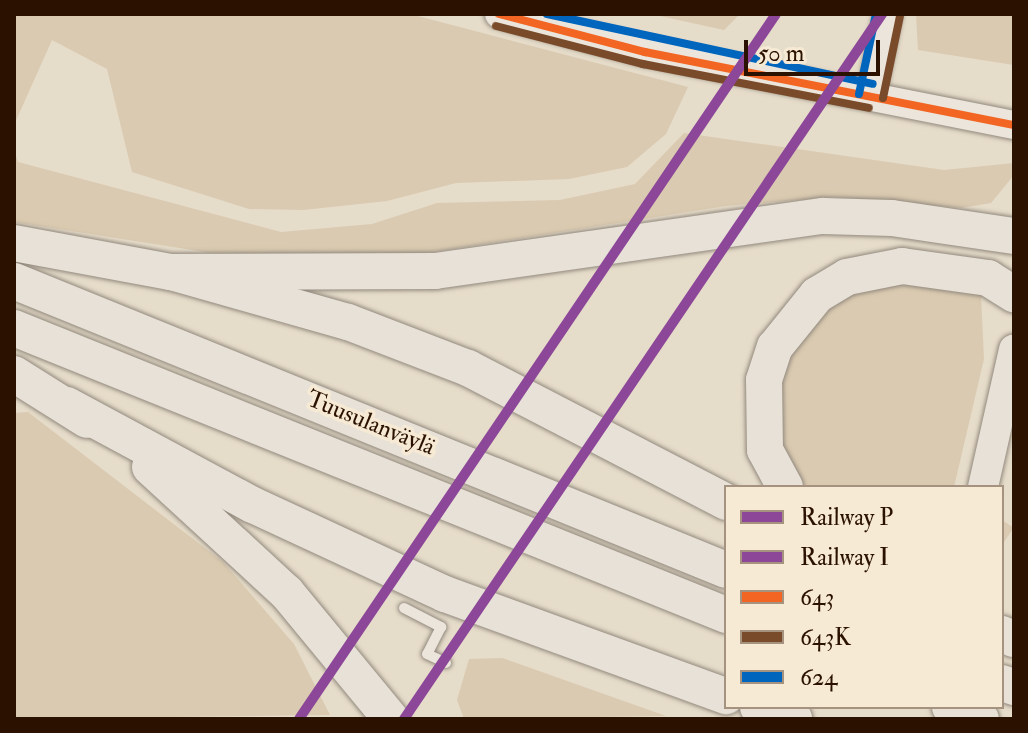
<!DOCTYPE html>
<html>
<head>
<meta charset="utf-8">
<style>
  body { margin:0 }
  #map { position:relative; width:1028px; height:733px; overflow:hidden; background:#e6dcca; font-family:"IM FELL Double Pica",serif }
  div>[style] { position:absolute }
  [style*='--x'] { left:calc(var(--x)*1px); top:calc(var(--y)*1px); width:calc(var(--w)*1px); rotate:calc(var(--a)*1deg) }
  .green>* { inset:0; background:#dacab1; transform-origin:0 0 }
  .roads { filter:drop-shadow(0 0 2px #92897d) drop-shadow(0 0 2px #92897d) }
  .lane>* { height:10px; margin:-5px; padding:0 5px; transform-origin:5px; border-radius:5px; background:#ebe5dc }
  .secondary>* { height:28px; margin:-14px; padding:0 14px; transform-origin:14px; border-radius:14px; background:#ebe5dc }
  .primary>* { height:30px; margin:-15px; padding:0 15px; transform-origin:15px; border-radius:15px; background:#e7e1d7 }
  .highway>* { height:36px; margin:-18px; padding:0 18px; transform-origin:18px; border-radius:18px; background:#e7e1d7 }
  .bus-1>* { height:8px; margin:-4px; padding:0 4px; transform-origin:4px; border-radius:4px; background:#f26522 }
  .bus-2>* { height:8px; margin:-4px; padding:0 4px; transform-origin:4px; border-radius:4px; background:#7a4b2a }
  .bus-3>* { height:8px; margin:-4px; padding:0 4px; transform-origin:4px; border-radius:4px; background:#0065bd }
  .rail-1>* { height:10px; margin:-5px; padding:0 5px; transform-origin:5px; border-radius:5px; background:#8c4799 }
  .rail-2>* { height:10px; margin:-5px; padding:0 5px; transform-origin:5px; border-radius:5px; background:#8c4799 }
  span { translate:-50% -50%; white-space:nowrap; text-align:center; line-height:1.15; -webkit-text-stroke:7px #f7ead4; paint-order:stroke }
  .street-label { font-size:24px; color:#2a1100 }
  .frame { position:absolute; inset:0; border:16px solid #2a1100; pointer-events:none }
  .legend { position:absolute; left:724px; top:485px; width:280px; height:224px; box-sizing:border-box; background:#f7ead4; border:2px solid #a5937f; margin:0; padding:10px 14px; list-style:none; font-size:24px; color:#2a1100 }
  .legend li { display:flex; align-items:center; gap:16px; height:40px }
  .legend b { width:40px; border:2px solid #a5937f }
  .scale { position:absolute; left:744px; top:40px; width:136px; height:36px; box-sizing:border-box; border:4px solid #2a1100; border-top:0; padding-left:10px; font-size:24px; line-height:28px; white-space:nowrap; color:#2a1100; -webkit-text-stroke:6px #f7ead4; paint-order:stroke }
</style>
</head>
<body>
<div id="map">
  <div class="green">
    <div style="clip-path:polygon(14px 14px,410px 14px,688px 87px,666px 134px,627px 167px,569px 179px,456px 183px,387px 201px,303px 210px,249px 209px,132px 172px,107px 69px,52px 40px,14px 125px)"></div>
    <div style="clip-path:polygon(651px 14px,740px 14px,724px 30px)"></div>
    <div style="clip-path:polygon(916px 14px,1014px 14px,1014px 65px,918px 50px)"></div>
    <div style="clip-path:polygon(684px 133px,944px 170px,1014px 163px,1014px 175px,991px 203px,961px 208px,834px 197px,726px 206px,407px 256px,243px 258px,14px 222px,14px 150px,18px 162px,281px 232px,372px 224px,437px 203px,560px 200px,635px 184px)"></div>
    <div style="clip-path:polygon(873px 279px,975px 287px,981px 296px,984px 359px,954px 487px,795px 487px,770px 424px,799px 324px)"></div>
    <div style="clip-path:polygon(28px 412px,223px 562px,294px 644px,330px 715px,14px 719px,14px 413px)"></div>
    <div style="left:1002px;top:520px;width:14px;height:104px;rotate:34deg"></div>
    <div style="clip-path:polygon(502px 658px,666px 716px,464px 719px,457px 700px,469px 659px)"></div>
  </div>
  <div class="roads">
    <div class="lane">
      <div style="--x:404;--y:608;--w:42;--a:27.2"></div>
      <div style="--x:441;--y:627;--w:30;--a:117"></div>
      <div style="--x:427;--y:654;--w:21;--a:25"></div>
    </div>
    <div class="secondary">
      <div style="--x:499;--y:14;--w:151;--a:14.6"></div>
      <div style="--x:645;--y:52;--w:376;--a:11.2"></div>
      <div style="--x:871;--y:96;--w:84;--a:-78.3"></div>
    </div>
    <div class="primary">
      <div style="--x:983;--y:487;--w:141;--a:-77.3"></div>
    </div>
    <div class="highway">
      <div style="--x:14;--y:243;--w:160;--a:10.5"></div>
      <div style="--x:171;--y:272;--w:184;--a:15.8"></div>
      <div style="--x:348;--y:322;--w:129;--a:21"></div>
      <div style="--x:468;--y:368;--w:291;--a:27.4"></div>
      <div style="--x:171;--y:272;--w:264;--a:-0.2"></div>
      <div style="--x:435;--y:271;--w:392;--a:-8.1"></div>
      <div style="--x:823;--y:216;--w:69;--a:1.7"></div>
      <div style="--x:892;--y:218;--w:123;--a:8.4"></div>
      <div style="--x:14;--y:281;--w:768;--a:22.09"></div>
      <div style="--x:14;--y:328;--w:768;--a:21.95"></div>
      <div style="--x:14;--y:374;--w:86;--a:32.2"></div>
      <div style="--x:67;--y:405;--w:211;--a:28.3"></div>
      <div style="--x:253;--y:505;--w:212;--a:24.9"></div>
      <div style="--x:445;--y:594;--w:299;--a:20"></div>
      <div style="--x:150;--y:467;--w:186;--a:42.6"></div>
      <div style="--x:287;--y:593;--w:163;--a:50.5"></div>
      <div style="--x:785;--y:487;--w:42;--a:-118.4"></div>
      <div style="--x:765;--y:450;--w:70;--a:-90.8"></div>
      <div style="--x:764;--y:380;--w:35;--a:-72"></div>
      <div style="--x:775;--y:347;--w:67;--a:-51.1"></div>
      <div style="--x:817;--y:295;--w:35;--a:-31"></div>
      <div style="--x:847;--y:277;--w:56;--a:-11.3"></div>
      <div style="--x:902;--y:266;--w:87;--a:7.9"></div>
      <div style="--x:988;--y:278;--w:31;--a:32"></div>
      <div style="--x:1002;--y:634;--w:13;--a:23"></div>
      <div style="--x:1002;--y:683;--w:13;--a:18"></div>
      <div style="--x:758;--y:707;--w:38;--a:18"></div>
      <div style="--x:950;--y:707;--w:33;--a:21"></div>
    </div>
  </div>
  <div class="bus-1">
    <div style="--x:499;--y:14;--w:151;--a:14.6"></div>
    <div style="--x:645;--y:52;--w:376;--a:11.2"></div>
  </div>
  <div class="bus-2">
    <div style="--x:496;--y:26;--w:152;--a:14.5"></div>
    <div style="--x:643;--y:64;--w:230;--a:11"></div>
    <div style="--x:883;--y:98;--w:84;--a:-78.3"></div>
  </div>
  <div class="bus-3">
    <div style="--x:547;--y:14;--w:333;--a:12.1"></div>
    <div style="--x:859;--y:94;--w:82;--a:-78"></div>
  </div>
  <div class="rail-1">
    <div style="--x:299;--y:719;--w:851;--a:-55.92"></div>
  </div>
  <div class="rail-2">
    <div style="--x:404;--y:719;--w:852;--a:-55.86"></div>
  </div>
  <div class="street-label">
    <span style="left:371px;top:423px;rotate:22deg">Tuusulanväylä</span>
  </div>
  <div class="frame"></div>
  <ul class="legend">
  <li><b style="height:10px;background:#8c4799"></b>Railway P</li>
  <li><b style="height:10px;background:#8c4799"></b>Railway I</li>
  <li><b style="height:10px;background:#f26522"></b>643</li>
  <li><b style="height:10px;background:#7a4b2a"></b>643K</li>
  <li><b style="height:10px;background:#0065bd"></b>624</li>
  </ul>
  <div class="scale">50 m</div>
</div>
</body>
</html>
